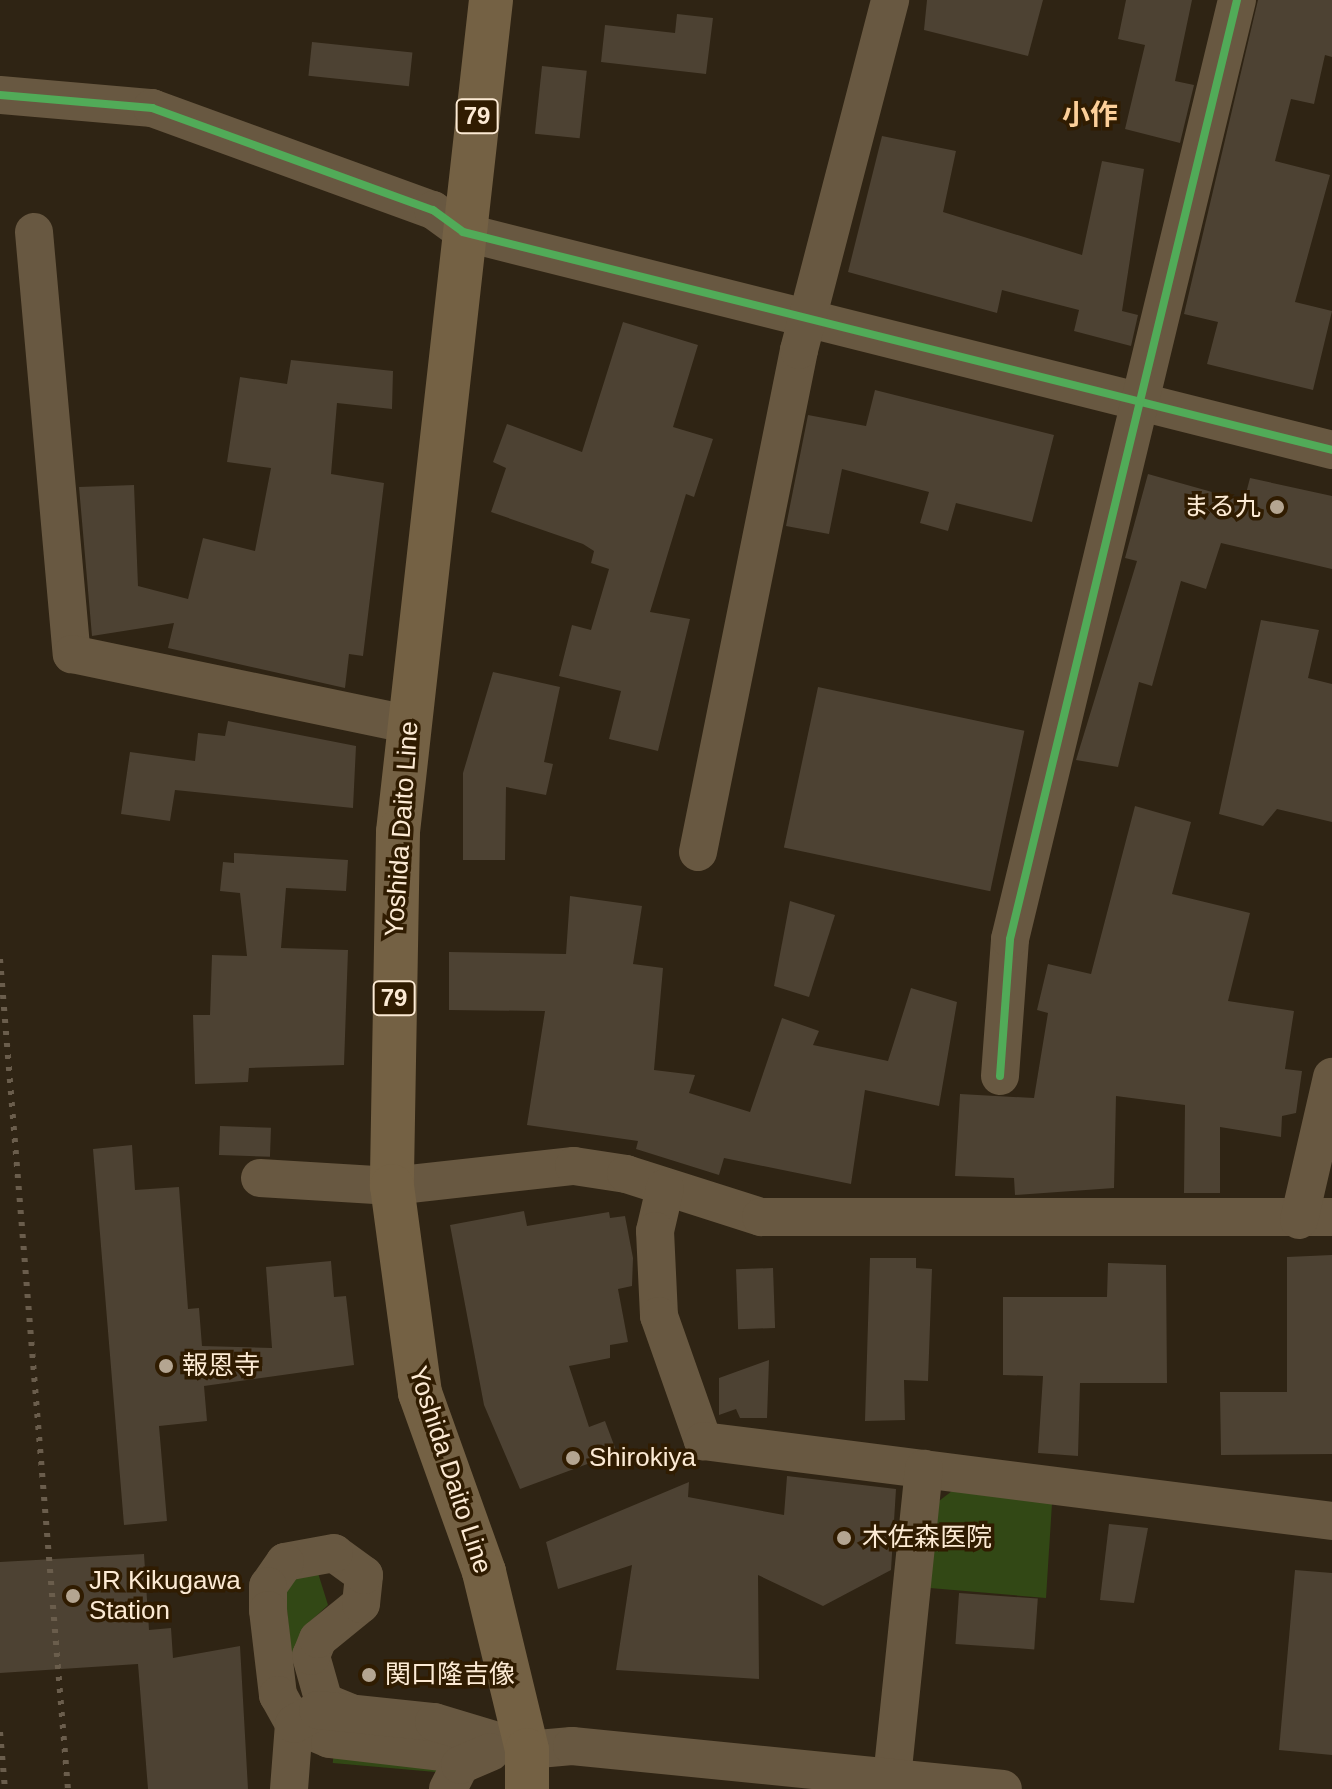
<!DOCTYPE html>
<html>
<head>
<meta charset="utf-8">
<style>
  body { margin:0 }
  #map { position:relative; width:1332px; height:1789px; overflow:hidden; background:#2f2414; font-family:Arial,"Noto Sans JP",sans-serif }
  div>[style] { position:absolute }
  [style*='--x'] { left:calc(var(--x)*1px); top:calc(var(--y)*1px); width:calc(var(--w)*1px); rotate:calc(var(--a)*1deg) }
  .green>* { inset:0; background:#324815; transform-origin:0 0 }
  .building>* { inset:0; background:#4d4233; transform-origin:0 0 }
  .minor>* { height:38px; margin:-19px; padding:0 19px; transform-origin:19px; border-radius:19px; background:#685841 }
  .major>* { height:44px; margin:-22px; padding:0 22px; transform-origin:22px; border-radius:22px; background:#746144 }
  .rail>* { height:6px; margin-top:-3px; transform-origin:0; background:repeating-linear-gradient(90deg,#6a5d4c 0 4px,transparent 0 12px) }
  .cycleway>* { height:8px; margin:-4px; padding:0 4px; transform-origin:4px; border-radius:4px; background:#51ab58 }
  .dots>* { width:22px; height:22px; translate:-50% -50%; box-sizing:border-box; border:4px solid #301c01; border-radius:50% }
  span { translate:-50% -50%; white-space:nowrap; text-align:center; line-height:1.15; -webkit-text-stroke:7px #301c01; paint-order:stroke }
  .shield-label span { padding:2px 6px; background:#301c01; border:2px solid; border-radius:6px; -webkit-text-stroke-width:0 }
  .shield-label { font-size:24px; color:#fcead4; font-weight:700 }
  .poi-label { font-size:26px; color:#fcead4 }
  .right { translate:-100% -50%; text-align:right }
  .left { translate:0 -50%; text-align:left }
  .street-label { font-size:26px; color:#fcead4 }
  .neighbourhood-label { font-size:28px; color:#fccf99; font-weight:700 }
</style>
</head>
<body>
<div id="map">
  <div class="green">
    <div style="clip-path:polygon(952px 1491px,1052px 1503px,1046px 1598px,930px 1588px,939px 1501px)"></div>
    <div style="clip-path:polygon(318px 1573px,328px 1605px,302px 1629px,292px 1659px,284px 1581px)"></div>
    <div style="left:334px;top:1749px;width:106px;height:14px;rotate:5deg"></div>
  </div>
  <div class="building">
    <div style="clip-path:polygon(927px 0,1043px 0,1028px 56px,924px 30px)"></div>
    <div style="clip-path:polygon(1126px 0,1192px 0,1175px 81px,1194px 85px,1180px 143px,1125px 129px,1145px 45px,1118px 39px)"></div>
    <div style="clip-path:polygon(1258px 0,1332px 0,1332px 57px,1325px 55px,1314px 104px,1291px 99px,1275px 161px,1330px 175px,1295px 302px,1332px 311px,1313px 390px,1207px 364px,1218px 322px,1184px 314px)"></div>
    <div style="clip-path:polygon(677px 14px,713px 18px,706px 74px,601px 62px,605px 25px,675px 33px)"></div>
    <div style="left:312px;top:42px;width:101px;height:34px;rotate:6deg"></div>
    <div style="left:542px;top:66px;width:45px;height:68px;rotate:6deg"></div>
    <div style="clip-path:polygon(882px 136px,956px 151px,943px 212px,1082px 255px,1102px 161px,1144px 169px,1122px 311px,1138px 315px,1131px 346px,1074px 331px,1079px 310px,1002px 290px,997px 313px,848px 272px)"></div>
    <div style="clip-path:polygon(623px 322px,698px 345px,673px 427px,713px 439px,694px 497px,686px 494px,650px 612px,690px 619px,658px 751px,609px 739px,621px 691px,559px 676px,572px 625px,591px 630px,609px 569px,591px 563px,594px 551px,583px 544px,491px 512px,506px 468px,493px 462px,507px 424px,582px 452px)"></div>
    <div style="clip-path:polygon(291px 360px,393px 371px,392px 409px,337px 403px,331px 474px,384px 483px,363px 656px,349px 654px,345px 688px,168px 648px,174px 623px,92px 636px,79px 487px,134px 485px,138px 586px,188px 599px,203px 538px,255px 551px,271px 468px,227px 462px,240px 377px,287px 384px)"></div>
    <div style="clip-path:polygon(875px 390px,1054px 435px,1032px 522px,956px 503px,948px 531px,920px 523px,929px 492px,842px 469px,829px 534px,786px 526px,808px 415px,866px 426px)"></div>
    <div style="clip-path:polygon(1148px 474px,1244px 501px,1250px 478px,1332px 496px,1332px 569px,1221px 543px,1206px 589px,1181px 581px,1152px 686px,1139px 682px,1118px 767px,1076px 760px,1137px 561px,1125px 558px)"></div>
    <div style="clip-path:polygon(1261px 620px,1319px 630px,1308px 678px,1332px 684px,1332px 822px,1277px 809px,1263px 826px,1219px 814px)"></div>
    <div style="clip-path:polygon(493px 672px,560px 687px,544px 762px,553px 764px,546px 795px,506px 787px,505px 860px,463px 860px,463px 773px)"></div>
    <div style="left:818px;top:687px;width:211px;height:164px;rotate:12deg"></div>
    <div style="clip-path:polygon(228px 721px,356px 746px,353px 808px,175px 790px,170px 821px,121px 814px,130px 752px,195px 761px,198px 733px,225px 736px)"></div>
    <div style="clip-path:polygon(1135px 806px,1191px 822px,1172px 894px,1250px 913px,1228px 1001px,1294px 1011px,1285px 1069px,1302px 1071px,1296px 1113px,1282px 1116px,1281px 1137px,1220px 1127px,1220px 1193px,1184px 1193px,1185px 1105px,1116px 1096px,1114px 1188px,1015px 1195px,1014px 1178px,955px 1176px,960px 1094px,1034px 1098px,1048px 1013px,1037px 1010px,1048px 964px,1091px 974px)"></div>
    <div style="clip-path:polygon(234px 853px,348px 860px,346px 891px,286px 888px,281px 948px,348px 950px,344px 1065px,249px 1068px,248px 1082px,195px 1084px,193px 1015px,210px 1015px,212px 955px,247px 956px,240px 893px,220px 891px,223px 862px,234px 863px)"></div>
    <div style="clip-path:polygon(570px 896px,642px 906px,633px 964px,663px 968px,654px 1070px,695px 1075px,689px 1093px,750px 1112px,782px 1018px,819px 1031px,813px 1045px,888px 1061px,911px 988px,957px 1002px,939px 1106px,865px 1090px,851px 1184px,724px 1158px,719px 1175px,636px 1149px,638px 1141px,527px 1125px,545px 1011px,449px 1010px,449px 952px,566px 954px)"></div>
    <div style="clip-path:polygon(790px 901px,835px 915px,809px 997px,774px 986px)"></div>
    <div style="left:220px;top:1126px;width:51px;height:29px;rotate:2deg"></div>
    <div style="clip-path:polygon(132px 1145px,135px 1190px,179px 1187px,188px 1309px,199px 1308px,202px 1346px,272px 1348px,266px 1267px,331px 1261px,334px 1297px,346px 1296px,354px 1365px,204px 1386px,207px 1421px,159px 1426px,167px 1521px,124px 1525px,93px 1149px)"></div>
    <div style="clip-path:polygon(524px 1211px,527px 1226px,609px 1212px,610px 1218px,625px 1216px,633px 1258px,632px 1286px,618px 1289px,628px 1342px,610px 1345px,610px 1358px,569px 1366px,589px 1427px,605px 1421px,617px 1453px,520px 1489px,484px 1405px,450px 1225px)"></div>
    <div style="clip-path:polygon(1332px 1255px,1332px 1454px,1221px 1455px,1220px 1392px,1287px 1392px,1287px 1257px)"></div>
    <div style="clip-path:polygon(870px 1258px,916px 1258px,916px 1268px,932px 1269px,928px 1381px,904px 1380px,905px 1420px,865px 1421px)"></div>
    <div style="clip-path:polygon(1108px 1263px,1166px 1265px,1167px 1383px,1080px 1383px,1078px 1456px,1038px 1453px,1043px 1376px,1003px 1375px,1003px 1297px,1107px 1297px)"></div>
    <div style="left:773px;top:1268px;width:60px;height:37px;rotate:88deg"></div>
    <div style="clip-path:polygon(769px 1360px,767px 1418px,740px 1418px,736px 1409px,719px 1415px,719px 1378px)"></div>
    <div style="clip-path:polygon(787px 1476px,896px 1489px,891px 1570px,823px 1606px,758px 1575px,759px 1679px,616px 1670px,632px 1565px,558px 1589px,546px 1542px,689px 1482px,688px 1497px,784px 1515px)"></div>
    <div style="clip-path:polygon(1109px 1524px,1148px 1528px,1134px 1603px,1100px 1600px)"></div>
    <div style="clip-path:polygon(144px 1554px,149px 1630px,171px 1628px,173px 1658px,240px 1646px,248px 1789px,148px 1789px,138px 1664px,0 1673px,0 1562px)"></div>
    <div style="clip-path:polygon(1295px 1570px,1332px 1573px,1332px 1755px,1279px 1750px)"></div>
    <div style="left:959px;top:1593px;width:79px;height:51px;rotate:4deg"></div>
  </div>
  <div class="minor">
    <div style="--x:0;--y:95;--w:153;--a:4.9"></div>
    <div style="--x:152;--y:108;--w:299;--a:20"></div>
    <div style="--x:433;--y:210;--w:37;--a:36"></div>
    <div style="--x:463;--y:232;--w:896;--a:14.08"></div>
    <div style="--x:34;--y:232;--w:424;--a:84.9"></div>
    <div style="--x:72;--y:654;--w:343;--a:11.8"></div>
    <div style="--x:698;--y:852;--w:512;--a:-78.62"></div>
    <div style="--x:799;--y:350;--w:362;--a:-75.4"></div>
    <div style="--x:1000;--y:1076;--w:137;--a:-85.8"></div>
    <div style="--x:1010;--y:939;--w:966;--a:-76.41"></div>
    <div style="--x:260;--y:1178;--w:132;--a:3.5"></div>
    <div style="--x:392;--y:1186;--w:183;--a:-6.3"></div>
    <div style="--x:574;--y:1166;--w:53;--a:8.7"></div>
    <div style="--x:626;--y:1174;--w:142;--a:17.7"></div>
    <div style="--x:761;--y:1217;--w:571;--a:0"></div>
    <div style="--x:665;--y:1188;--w:44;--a:103.1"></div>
    <div style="--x:655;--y:1231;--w:85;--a:87.3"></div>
    <div style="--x:659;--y:1316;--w:133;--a:70.6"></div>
    <div style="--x:703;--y:1441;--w:634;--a:7.25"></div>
    <div style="--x:1299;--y:1220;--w:147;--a:-77"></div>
    <div style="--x:349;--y:1712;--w:27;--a:-158"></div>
    <div style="--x:324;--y:1702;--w:48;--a:-105.8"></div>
    <div style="--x:311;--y:1656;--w:18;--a:-68"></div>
    <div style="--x:318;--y:1639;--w:55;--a:-39.1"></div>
    <div style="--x:361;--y:1604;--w:29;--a:-84"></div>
    <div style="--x:364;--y:1575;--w:37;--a:-144"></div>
    <div style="--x:334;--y:1553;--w:50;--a:169.6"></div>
    <div style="--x:285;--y:1562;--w:29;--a:125"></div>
    <div style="--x:268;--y:1586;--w:24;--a:90"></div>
    <div style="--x:268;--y:1610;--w:86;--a:83.3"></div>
    <div style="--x:278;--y:1695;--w:33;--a:61"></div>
    <div style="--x:294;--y:1724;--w:38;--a:23"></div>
    <div style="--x:329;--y:1739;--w:147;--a:6.6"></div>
    <div style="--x:892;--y:1778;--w:311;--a:-84.1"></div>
    <div style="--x:289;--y:1789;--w:65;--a:-85.6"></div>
    <div style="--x:294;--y:1724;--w:28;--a:-30"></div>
    <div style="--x:318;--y:1710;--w:117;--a:5.9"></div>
    <div style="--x:434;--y:1722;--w:97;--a:16.8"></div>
    <div style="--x:527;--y:1750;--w:45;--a:-5.1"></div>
    <div style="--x:572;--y:1746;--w:433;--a:5.7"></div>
    <div style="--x:448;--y:1789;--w:27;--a:-63"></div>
    <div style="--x:460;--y:1765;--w:33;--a:-23"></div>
  </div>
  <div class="major">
    <div style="--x:491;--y:0;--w:837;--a:96.38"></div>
    <div style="--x:398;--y:832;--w:354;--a:91"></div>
    <div style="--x:392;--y:1186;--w:209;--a:82.3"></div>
    <div style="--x:420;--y:1393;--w:190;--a:70.3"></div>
    <div style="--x:484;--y:1572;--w:183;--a:76.4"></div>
    <div style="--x:527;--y:1750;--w:39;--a:90"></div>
  </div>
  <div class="rail">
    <div style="--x:0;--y:959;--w:833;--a:85.32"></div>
    <div style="--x:0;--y:1732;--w:57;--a:85"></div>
  </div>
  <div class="cycleway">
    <div style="--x:0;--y:95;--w:153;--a:4.9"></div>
    <div style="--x:152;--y:108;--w:299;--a:20"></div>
    <div style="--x:433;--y:210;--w:37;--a:36"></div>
    <div style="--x:463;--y:232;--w:896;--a:14.08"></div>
    <div style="--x:1000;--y:1076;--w:137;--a:-85.8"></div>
    <div style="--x:1010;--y:939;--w:966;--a:-76.41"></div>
  </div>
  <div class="dots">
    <div style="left:1277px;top:507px;background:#b4a591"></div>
    <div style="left:166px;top:1366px;background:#b4a591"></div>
    <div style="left:573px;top:1458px;background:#b4a591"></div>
    <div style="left:844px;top:1538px;background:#b4a591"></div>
    <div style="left:73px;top:1596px;background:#b4a591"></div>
    <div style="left:369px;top:1675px;background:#b4a591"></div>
  </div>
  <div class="shield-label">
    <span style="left:477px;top:116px">79</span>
    <span style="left:394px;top:998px">79</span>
  </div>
  <div class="poi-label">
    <span class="right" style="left:1261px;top:507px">まる九</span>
    <span class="left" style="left:182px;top:1366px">報恩寺</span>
    <span class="left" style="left:589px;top:1458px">Shirokiya</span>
    <span class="left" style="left:862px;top:1538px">木佐森医院</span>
    <span class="left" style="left:89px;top:1596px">JR Kikugawa<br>Station</span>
    <span class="left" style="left:385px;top:1675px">関口隆吉像</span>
  </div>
  <div class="street-label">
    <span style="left:402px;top:829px;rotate:-86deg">Yoshida Daito Line</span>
    <span style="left:450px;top:1470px;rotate:72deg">Yoshida Daito Line</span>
  </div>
  <div class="neighbourhood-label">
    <span style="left:1090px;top:115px">小作</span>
  </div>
</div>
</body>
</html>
